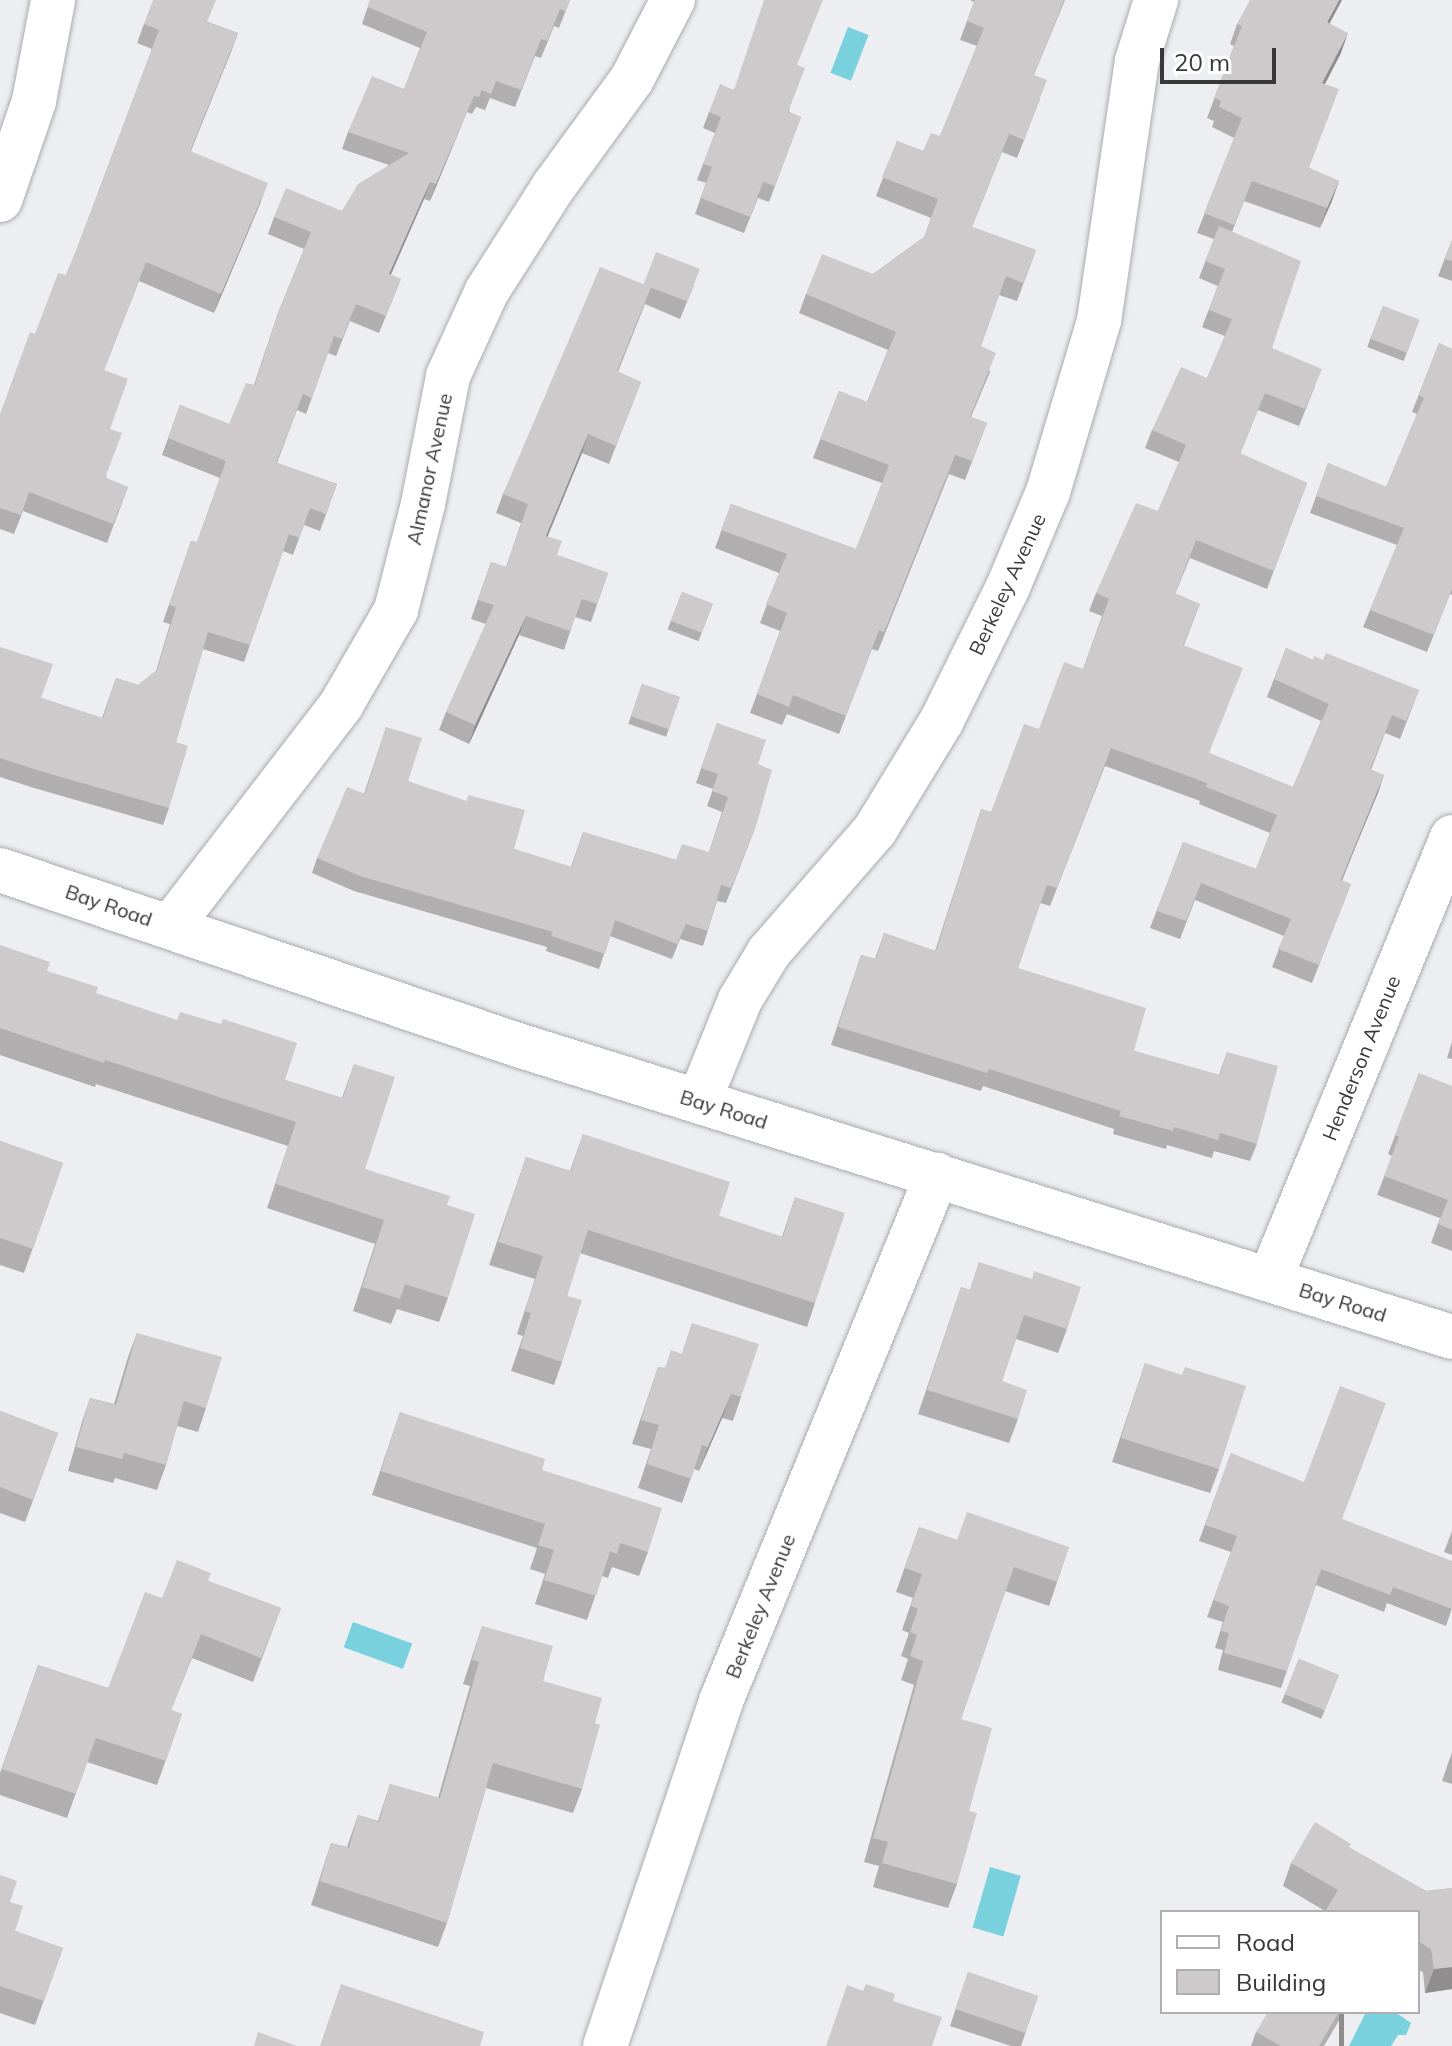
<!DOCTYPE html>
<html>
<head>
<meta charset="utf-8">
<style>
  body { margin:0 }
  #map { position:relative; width:1452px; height:2046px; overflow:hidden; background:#edeef1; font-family:Mulish,sans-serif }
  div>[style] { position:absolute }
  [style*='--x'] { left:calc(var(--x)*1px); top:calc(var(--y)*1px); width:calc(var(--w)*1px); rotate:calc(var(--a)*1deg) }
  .water>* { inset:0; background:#79d1dd; transform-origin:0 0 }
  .roads { filter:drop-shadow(0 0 2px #aaabae) drop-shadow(0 0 2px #aaabae) }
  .minor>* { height:44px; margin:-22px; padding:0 22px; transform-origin:22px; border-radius:22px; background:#fff }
  .wall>* { inset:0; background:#b1aeaf; transform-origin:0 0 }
  .shaded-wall>* { inset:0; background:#908d8f; transform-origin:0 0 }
  .building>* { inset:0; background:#cecacc; transform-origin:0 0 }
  span { translate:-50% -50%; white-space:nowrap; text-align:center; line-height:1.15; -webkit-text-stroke:6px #fff; paint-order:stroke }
  .street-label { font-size:20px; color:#383839 }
  .legend { position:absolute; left:1160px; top:1910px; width:260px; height:104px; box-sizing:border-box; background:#fff; border:2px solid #afafb0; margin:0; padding:10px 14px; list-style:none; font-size:24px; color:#383839 }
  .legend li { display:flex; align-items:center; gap:16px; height:40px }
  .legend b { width:40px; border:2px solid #afafb0 }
  .scale { position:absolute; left:1160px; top:48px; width:116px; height:36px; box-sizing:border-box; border:4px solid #383839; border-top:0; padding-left:10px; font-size:24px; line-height:28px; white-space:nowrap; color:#383839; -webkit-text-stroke:6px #fff; paint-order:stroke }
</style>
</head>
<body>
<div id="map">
  <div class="water">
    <div style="left:848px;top:27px;width:22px;height:49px;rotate:21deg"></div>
    <div style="left:353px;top:1622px;width:63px;height:27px;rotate:20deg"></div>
    <div style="left:990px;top:1867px;width:32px;height:63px;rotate:16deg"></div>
    <div style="clip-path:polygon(1366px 2012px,1395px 2012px,1411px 2023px,1406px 2035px,1398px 2035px,1391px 2046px,1349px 2046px)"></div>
  </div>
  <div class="roads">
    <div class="minor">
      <div style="--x:0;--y:200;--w:105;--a:-71"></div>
      <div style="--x:34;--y:101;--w:103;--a:-79.3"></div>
      <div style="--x:0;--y:870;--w:550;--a:18.67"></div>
      <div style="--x:521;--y:1046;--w:975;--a:17.36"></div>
      <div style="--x:171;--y:926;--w:279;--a:-52.4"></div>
      <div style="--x:341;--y:705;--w:110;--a:-59.9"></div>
      <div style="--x:396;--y:610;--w:109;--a:-75.7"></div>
      <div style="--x:423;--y:504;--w:130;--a:-78.9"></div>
      <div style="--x:448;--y:376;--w:94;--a:-65.4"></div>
      <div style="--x:487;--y:291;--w:125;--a:-57.5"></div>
      <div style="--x:554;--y:186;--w:132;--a:-53.9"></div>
      <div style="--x:632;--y:79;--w:89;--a:-62.6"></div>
      <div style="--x:699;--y:1101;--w:109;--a:-67.9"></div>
      <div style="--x:740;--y:1000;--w:56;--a:-58.9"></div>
      <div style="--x:769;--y:952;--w:162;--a:-49"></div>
      <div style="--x:875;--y:830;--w:127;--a:-58.6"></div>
      <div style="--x:941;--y:722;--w:151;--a:-63.6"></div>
      <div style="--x:1008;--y:587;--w:103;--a:-67.2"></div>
      <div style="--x:1048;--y:492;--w:178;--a:-73.4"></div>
      <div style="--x:1099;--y:321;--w:263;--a:-81.7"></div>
      <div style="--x:1137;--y:61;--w:64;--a:-72.7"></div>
      <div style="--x:1270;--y:1279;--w:478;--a:-67.6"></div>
      <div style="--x:605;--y:2046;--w:364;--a:-71.4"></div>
      <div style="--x:721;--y:1701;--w:569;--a:-67.67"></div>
    </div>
  </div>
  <div class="wall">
    <div style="clip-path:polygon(370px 0,570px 0,559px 28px,554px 26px,541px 58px,535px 56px,515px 107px,490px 98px,485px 110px,476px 107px,472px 114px,467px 112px,430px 201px,424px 199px,391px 275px,401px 279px,379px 333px,350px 321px,336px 356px,328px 353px,306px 414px,297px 410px,277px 463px,337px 484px,320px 531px,304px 525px,293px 555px,283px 551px,244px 662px,203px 649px,176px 742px,169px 808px,163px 825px,34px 788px,0 777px,0 647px,41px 698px,102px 718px,116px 678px,138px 685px,156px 671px,170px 624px,163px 622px,191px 541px,197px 542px,220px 478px,162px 455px,180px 405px,229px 424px,254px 385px,278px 313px,304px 249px,268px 234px,274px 217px,342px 211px,389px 165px,342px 149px,348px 132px,404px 89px,420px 48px,362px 24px)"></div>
    <div style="clip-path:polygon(970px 0,1065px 0,1034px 75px,1040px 99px,1017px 158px,1002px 152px,972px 227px,1036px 250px,1017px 301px,999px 295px,981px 346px,990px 372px,971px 417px,987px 423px,965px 480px,949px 474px,878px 651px,872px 649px,839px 734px,787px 714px,782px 725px,750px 713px,780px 631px,760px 623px,779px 573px,715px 548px,731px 504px,856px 549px,882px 483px,813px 458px,839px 391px,867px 402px,888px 350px,799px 313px,806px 294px,873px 274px,924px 237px,931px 218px,876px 196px,897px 141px,923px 151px,940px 136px,977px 46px,960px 40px,974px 2px)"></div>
    <div style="clip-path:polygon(208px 22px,238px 33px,190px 151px,261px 201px,214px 313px,139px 281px,104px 370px,110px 429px,106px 478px,128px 487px,107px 543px,23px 511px,14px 534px,0 529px,0 414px,35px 334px,66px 275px,76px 251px,152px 49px,137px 43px,144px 24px)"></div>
    <div style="clip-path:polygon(1330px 23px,1341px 53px,1325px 84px,1309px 168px,1339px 181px,1320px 228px,1244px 201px,1232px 232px,1272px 348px,1315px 386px,1299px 426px,1258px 410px,1240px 454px,1307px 483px,1267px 589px,1190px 558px,1175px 594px,1200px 604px,1184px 645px,1209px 753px,1293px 787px,1321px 721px,1267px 697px,1286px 648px,1313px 660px,1323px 660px,1419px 690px,1400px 739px,1385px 733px,1371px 770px,1384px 775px,1342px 881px,1351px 884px,1312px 983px,1272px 967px,1284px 936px,1195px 900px,1180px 939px,1150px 928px,1183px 842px,1256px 869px,1270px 833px,1199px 804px,1200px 801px,1105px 766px,1050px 906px,1040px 903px,1018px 968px,1134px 1051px,1219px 1075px,1227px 1052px,1257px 1144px,1250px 1161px,1214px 1151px,1212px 1158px,1167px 1145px,1166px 1149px,1113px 1134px,1114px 1129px,983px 1086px,981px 1091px,831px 1045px,861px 955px,875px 959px,884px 933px,935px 951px,981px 809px,991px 812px,1039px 729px,1083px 669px,1102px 616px,1089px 611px,1096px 593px,1158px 511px,1179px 462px,1145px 448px,1152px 430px,1207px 378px,1225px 336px,1202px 327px,1218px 286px,1199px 278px,1214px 239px,1197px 233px,1234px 138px,1212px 127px,1214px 121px,1207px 118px,1234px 46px,1230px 44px,1237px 24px)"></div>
    <div style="clip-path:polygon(798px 65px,789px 112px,801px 117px,769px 202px,758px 198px,744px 233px,695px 214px,706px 183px,697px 180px,715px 133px,703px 128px,709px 112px,734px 89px)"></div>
    <div style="clip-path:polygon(1452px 240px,1452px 281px,1438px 276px)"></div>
    <div style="clip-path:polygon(643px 284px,694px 285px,680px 319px,645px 304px,618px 372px,641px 382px,609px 464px,582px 453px,547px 536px,557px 555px,608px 573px,591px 622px,575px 617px,564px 650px,519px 635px,469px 744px,439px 730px,446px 712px,486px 624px,471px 619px,491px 562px,506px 567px,521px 523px,496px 513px,503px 494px)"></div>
    <div style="left:1383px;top:306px;width:39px;height:44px;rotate:21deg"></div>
    <div style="clip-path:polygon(1439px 343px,1452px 349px,1452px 595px,1450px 594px,1427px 652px,1363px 627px,1397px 545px,1310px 513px,1328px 463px,1386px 487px,1417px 414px,1412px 412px)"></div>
    <div style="left:682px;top:592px;width:33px;height:40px;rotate:21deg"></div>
    <div style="left:642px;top:684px;width:40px;height:42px;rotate:19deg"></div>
    <div style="clip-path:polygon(717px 723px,758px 764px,756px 826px,726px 903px,717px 901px,703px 946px,680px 939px,672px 959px,610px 936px,599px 969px,546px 951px,547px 947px,354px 891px,312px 873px,317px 858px,364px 794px,386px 727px,408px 781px,514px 849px,571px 867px,583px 832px,676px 860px,709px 852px,722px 812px,707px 806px,713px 789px,696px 783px)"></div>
    <div style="clip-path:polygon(0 945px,47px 971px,285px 1080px,342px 1098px,354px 1064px,365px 1169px,447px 1205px,448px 1298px,439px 1322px,397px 1309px,391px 1324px,353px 1311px,375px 1244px,267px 1208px,288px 1146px,96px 1084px,95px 1087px,0 1055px)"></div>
    <div style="clip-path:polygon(1452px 1042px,1452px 1059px,1447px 1058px)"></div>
    <div style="clip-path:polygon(1419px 1073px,1452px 1106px,1452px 1251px,1431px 1243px,1440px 1218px,1377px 1195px,1392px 1156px,1388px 1154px)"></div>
    <div style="clip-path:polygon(583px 1134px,719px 1216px,782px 1237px,795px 1197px,815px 1303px,807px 1327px,580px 1253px,567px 1296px,562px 1362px,554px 1385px,511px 1371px,523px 1336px,517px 1334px,535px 1279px,489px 1265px,526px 1157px,570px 1171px)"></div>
    <div style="clip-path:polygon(0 1141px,63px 1163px,24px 1273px,0 1265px)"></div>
    <div style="clip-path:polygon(979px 1262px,1067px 1329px,1058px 1353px,1016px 1339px,1002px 1381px,1018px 1419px,1009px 1443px,918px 1414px,961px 1287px,970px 1290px)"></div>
    <div style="clip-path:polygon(692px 1323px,741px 1397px,733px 1421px,722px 1418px,699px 1471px,694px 1469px,682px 1503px,638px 1488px,651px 1449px,632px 1444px,658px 1367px,664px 1368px,682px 1354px)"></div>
    <div style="clip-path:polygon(137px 1333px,206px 1408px,198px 1432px,177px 1426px,166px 1465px,157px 1490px,115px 1478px,113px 1483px,68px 1471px,82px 1422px,90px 1398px,114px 1404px,128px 1357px)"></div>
    <div style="clip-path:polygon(1145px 1363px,1219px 1469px,1210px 1493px,1112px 1462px)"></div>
    <div style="clip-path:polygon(0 1411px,58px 1433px,25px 1522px,0 1513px)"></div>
    <div style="clip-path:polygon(400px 1412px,542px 1470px,648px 1552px,639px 1576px,612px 1567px,608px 1578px,602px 1576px,587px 1620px,535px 1604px,545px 1574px,530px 1569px,537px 1548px,372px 1495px)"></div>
    <div style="clip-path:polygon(1231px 1453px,1342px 1519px,1452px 1608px,1446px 1626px,1387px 1603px,1384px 1612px,1316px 1585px,1281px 1688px,1218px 1670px,1223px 1650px,1215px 1648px,1223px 1622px,1207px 1617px,1231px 1552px,1199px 1541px)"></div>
    <div style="clip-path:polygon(919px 1527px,957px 1540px,1069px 1547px,1049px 1606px,1005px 1591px,961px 1719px,969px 1811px,957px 1884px,948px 1908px,873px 1887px,879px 1866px,864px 1862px,914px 1685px,901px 1680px,908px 1659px,901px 1656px,909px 1633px,902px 1630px,913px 1598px,896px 1592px)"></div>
    <div style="clip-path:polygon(1452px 1531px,1452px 1555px,1444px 1552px)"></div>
    <div style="clip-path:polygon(208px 1581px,281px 1608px,253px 1682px,192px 1658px,171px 1710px,182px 1714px,157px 1785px,87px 1762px,67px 1818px,0 1795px,0 1773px,38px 1665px,108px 1688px,162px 1598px)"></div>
    <div style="clip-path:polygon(482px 1626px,543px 1681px,595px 1723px,582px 1789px,573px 1813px,486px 1788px,447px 1923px,438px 1947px,311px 1905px,331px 1843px,347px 1847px,358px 1815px,378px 1821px,390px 1784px,438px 1798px,470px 1686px,463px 1684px)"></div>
    <div style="left:1299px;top:1659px;width:43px;height:47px;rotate:22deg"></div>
    <div style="clip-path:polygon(1452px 1752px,1452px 1784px,1442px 1781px)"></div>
    <div style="clip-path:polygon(1349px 1848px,1426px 1891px,1452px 1888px,1452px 1989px,1425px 1993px,1423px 1972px,1418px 1970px,1418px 1912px,1325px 1911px,1283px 1886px,1291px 1863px)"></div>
    <div style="clip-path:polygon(0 1875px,10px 1902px,15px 1931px,63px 1948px,35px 2025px,0 2013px)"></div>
    <div style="clip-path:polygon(968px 1972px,1038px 1996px,1021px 2046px,1011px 2046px,950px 2026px)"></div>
    <div style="clip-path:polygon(1344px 2012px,1324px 2046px,1251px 2046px,1256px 2032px)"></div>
  </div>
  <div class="shaded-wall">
    <div style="clip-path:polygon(1339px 0,1342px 0,1320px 42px,1327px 22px)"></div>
    <div style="clip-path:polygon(238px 33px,231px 52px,183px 170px,190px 151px)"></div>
    <div style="clip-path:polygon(1348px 33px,1341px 53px,1315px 103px,1322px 83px)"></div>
    <div style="clip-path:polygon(474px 96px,467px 112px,430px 201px,436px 184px)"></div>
    <div style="clip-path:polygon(1339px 181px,1332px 201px,1320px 228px,1327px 208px)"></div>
    <div style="clip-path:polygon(430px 182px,424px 199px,383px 291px,389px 274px)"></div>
    <div style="clip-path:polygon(268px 183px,261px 201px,214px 313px,221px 294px)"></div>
    <div style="clip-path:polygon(588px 434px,582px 453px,540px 555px,546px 536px)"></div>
    <div style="clip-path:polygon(526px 616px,519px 635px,469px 744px,475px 725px)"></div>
    <div style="clip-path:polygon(1384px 775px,1378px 793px,1334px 898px,1341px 880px)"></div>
    <div style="clip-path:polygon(731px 1394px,722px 1418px,699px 1471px,708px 1447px)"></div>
    <div style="clip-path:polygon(1452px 1967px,1452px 1989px,1425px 1993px,1434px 1969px)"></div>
    <div style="left:1339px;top:2012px;width:5px;height:39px"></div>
  </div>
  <div class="building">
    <div style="clip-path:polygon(153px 0,216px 0,207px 22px,238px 33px,190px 151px,268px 183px,221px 294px,146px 262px,104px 370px,128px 379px,110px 429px,122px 433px,105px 478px,128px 487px,113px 524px,29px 492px,21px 515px,0 508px,0 414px,30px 332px,35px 334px,58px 273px,66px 275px,76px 251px,159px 30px,144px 24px)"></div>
    <div style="clip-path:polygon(370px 0,570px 0,565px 11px,560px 9px,547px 41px,541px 39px,521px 90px,496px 81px,491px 94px,482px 90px,479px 97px,474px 96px,436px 184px,430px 182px,389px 274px,401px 279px,386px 316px,356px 304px,342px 339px,334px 336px,312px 398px,303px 394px,276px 463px,337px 484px,326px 514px,310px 508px,299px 538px,289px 534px,250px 645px,208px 632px,176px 742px,188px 746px,169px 808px,40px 771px,0 758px,0 647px,53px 664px,41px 698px,103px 718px,116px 678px,138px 685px,157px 670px,176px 607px,169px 605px,191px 541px,197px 542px,226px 461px,168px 438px,180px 405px,229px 424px,246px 383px,255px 385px,278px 313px,311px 232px,274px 217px,286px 188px,342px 211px,358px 184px,409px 153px,348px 132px,372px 76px,404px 89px,427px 32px,368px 7px)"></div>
    <div style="clip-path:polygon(764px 0,823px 0,797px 65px,805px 68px,788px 112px,801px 117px,775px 186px,763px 182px,750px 217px,701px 198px,712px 167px,703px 164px,721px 117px,709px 112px,720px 84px,734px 90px)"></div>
    <div style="clip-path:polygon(975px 0,1064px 0,1034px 75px,1047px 80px,1024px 140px,1009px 134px,972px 227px,1036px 250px,1023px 283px,1006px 276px,981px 346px,996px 353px,970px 417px,987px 423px,972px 461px,955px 455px,884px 632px,879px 630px,846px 716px,793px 695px,789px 707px,757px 694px,787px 613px,766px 604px,787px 554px,721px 530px,731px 504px,856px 549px,889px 465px,820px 439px,839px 391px,867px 402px,896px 332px,806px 294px,822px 254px,873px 274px,924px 237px,938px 199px,882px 177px,897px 141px,923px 151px,931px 133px,940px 136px,984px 28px,967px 21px)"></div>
    <div style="clip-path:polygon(1250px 0,1339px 0,1327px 22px,1348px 33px,1322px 83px,1339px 89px,1309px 168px,1339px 181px,1327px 208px,1252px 181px,1234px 225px,1204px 213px,1242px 118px,1219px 107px,1221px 101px,1214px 98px,1242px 26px,1237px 24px)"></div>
    <div style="clip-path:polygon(1219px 226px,1301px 261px,1272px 348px,1322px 369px,1305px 409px,1265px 393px,1240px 453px,1307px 483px,1274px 571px,1196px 540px,1175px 593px,1200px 604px,1183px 645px,1243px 668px,1209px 753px,1293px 787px,1329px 704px,1274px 679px,1286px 648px,1313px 660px,1314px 656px,1323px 660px,1326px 653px,1419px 690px,1406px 721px,1392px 715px,1370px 769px,1384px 775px,1341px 880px,1351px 884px,1319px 965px,1278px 949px,1291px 919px,1201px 883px,1186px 921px,1157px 911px,1183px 842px,1256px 869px,1277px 815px,1206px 787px,1207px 783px,1111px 748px,1057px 888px,1047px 885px,1018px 968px,1146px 1008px,1134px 1051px,1220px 1075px,1227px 1052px,1278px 1066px,1257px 1144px,1220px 1133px,1218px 1140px,1174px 1127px,1173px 1131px,1119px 1116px,1121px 1111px,989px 1069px,987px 1073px,838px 1027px,861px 955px,876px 959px,884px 933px,936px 951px,981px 809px,991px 812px,1024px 724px,1039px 729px,1064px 662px,1083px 669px,1109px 599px,1096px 593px,1136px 503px,1158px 511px,1186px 445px,1152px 430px,1181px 367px,1207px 378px,1232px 319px,1209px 310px,1225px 269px,1205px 261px)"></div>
    <div style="clip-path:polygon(1452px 240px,1452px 261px,1445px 259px)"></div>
    <div style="left:656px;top:252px;width:47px;height:35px;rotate:21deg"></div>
    <div style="clip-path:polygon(600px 267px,651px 287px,617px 371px,641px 382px,616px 446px,588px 434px,546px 536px,562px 541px,557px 555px,608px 573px,597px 604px,582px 599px,570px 631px,526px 616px,475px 725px,446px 712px,494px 605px,478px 600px,491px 562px,506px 567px,528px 504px,503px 494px)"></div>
    <div style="left:1383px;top:306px;width:39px;height:35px;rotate:21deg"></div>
    <div style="clip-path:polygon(1439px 343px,1452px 349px,1452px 589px,1434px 635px,1370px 610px,1404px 528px,1316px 496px,1328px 463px,1386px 487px,1424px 398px,1419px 395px)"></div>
    <div style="left:682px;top:592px;width:33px;height:31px;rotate:21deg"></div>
    <div style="left:642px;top:684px;width:40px;height:34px;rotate:19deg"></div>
    <div style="clip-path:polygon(717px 723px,766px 740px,758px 764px,772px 770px,756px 826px,731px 888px,721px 885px,708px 931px,686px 924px,677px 944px,615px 920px,605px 954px,551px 936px,553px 932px,360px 876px,317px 858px,347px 787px,365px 794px,386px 727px,422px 738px,408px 781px,467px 801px,468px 795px,525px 810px,514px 849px,572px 867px,583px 832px,676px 860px,682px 844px,709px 852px,728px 797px,712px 791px,718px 774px,701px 768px)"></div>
    <div style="clip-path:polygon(0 945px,50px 962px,47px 971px,98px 987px,96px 993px,177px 1020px,180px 1012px,221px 1024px,223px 1019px,297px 1043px,285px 1080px,343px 1098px,354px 1064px,395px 1077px,365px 1169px,450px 1196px,447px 1205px,475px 1214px,448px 1298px,405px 1284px,400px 1299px,362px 1287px,384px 1220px,276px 1184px,296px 1122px,105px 1060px,104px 1063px,0 1028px)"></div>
    <div style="clip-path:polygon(1419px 1073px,1452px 1086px,1452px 1230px,1438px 1224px,1448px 1200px,1384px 1176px,1399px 1137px,1395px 1135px)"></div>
    <div style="clip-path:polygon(583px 1134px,730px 1182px,719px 1216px,783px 1237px,795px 1197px,845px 1213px,815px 1303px,588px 1230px,567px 1296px,582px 1300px,562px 1362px,520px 1348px,531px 1313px,525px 1311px,543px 1256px,498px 1242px,526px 1157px,571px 1171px)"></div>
    <div style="clip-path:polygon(0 1141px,63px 1163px,33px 1249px,0 1238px)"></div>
    <div style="clip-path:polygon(979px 1262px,1032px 1279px,1034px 1271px,1081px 1287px,1067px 1329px,1024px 1315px,1002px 1381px,1027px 1390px,1018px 1419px,927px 1390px,961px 1287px,970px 1290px)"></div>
    <div style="clip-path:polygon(692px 1323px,759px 1344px,741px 1397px,731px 1394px,708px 1447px,702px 1445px,691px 1479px,647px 1464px,659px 1425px,641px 1420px,658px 1367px,665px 1368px,671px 1350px,682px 1354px)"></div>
    <div style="clip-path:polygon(137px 1333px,222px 1357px,206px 1408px,184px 1401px,166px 1465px,124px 1453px,122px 1459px,76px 1447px,90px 1398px,116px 1405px)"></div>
    <div style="clip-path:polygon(1145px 1363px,1182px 1375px,1185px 1367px,1246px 1386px,1219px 1469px,1121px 1438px)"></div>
    <div style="clip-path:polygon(1340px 1386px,1386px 1403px,1342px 1519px,1452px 1561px,1452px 1609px,1393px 1587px,1390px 1595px,1321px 1569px,1287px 1671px,1224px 1653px,1229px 1633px,1221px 1631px,1229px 1606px,1213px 1600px,1237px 1536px,1205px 1525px,1231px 1453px,1304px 1482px)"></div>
    <div style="clip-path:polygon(0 1411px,58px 1433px,33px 1500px,0 1487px)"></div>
    <div style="clip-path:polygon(400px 1412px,545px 1459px,542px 1470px,662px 1508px,648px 1552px,620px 1543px,617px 1554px,610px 1551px,596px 1596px,544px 1580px,554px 1550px,538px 1545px,545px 1524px,381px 1471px)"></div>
    <div style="clip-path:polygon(967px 1512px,1069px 1547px,1057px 1582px,1014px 1567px,961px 1719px,992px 1728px,969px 1811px,977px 1813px,957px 1884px,882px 1863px,888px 1842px,873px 1838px,923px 1661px,910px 1656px,917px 1635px,910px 1632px,918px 1609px,911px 1606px,922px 1574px,905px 1568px,919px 1527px,957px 1540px)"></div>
    <div style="clip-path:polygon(177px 1560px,211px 1573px,208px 1581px,281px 1608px,261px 1658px,201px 1634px,171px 1710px,182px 1714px,166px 1761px,96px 1738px,76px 1794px,2px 1769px,38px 1665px,108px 1688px,145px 1592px,162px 1598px)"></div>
    <div style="clip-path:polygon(482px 1626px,553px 1646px,543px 1681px,602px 1698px,595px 1723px,600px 1725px,582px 1789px,493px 1763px,447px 1923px,320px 1881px,331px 1843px,349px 1848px,358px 1815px,379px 1822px,390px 1784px,440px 1798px,479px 1662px,472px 1660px)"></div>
    <div style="left:1299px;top:1659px;width:43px;height:38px;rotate:22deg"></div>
    <div style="clip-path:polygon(1315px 1822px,1351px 1844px,1349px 1847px,1426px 1891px,1452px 1888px,1452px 1967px,1434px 1969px,1431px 1949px,1418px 1941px,1418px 1912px,1325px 1912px,1338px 1890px,1291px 1863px)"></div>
    <div style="clip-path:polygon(0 1875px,17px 1881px,10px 1902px,23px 1906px,15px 1931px,63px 1948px,44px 2001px,0 1986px)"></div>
    <div style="left:968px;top:1972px;width:74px;height:39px;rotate:19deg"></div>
    <div style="clip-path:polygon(341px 1984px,484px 2032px,480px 2046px,320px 2046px)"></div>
    <div style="clip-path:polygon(866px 1984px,895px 1994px,893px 2001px,942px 2017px,932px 2046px,826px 2046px,847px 1985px,863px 1991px)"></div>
    <div style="clip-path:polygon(1268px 2012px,1339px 2012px,1319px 2046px,1281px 2046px,1256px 2032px)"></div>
    <div style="clip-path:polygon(258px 2032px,297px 2046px,254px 2046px)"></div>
  </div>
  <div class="street-label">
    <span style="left:429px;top:469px;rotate:-78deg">Almanor Avenue</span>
    <span style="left:1007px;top:584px;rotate:-65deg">Berkeley Avenue</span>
    <span style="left:109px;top:905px;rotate:19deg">Bay Road</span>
    <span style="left:1361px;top:1058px;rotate:-68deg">Henderson Avenue</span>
    <span style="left:724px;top:1109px;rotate:17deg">Bay Road</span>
    <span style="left:1343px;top:1302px;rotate:17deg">Bay Road</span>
    <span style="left:760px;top:1606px;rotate:-68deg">Berkeley Avenue</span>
  </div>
  <ul class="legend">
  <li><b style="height:10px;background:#fff"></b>Road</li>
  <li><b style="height:22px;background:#cecacc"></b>Building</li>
  </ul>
  <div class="scale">20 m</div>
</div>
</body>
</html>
